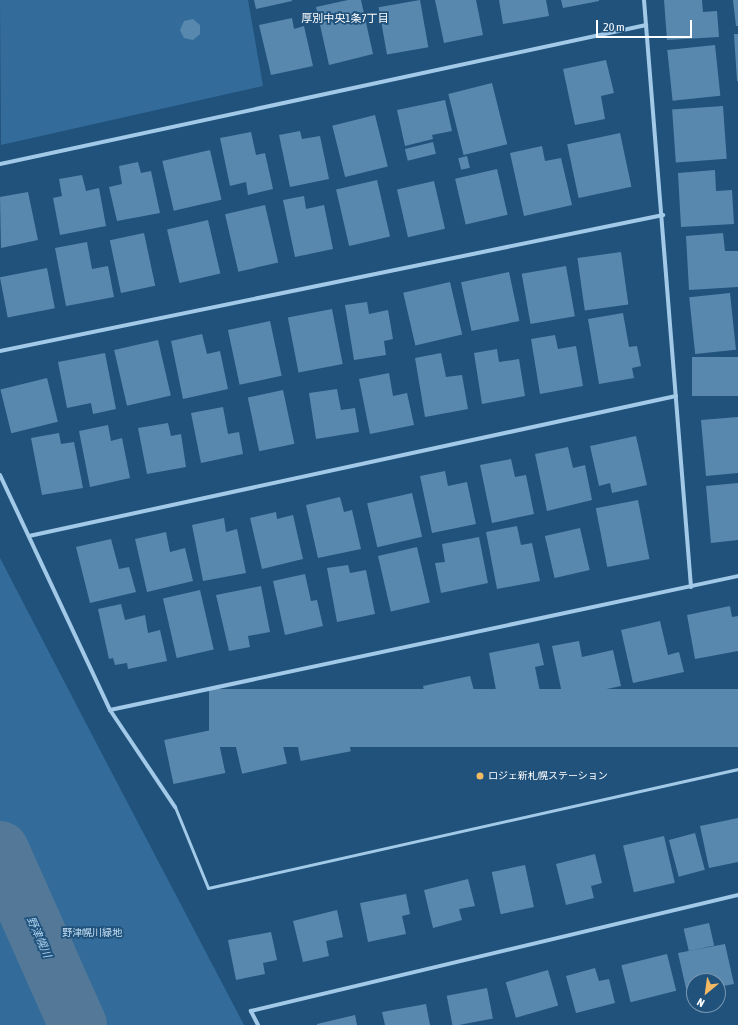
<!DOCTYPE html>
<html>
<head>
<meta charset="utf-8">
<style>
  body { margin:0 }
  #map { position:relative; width:738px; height:1025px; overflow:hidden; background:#20527c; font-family:"Asap Condensed","Noto Sans JP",sans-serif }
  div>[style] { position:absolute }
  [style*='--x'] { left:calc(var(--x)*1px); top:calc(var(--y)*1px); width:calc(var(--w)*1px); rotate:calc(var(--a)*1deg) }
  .green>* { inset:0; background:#336c9a }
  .river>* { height:58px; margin:-29px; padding:0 29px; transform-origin:29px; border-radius:29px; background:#547998 }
  .building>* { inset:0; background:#5988ae; transform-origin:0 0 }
  .service>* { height:3px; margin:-1.5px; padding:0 1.5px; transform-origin:1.5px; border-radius:1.5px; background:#a2c9e7 }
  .minor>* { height:4px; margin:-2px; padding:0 2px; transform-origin:2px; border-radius:2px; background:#a2c9e7 }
  .dots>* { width:11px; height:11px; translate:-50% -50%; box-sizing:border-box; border:2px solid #20527c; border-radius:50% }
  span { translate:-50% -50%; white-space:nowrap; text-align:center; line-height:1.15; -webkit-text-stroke:3.5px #20527c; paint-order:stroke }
  .poi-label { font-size:10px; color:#fff }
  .left { translate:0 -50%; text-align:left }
  .park-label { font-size:10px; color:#c6e0f5 }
  .neighbourhood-label { font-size:11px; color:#fff }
  .water-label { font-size:11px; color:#add2ee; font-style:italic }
  .north { position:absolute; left:686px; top:973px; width:40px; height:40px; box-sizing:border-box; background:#20527c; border:1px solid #7997b0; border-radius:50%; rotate:209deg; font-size:11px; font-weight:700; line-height:16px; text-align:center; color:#fff }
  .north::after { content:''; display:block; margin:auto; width:14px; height:18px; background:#f4ba63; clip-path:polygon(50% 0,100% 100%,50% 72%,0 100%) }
  .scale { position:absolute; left:596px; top:20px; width:96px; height:18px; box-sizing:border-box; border:2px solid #fff; border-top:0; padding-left:5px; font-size:12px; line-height:14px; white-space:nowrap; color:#fff; -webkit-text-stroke:3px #20527c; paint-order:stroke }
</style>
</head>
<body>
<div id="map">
  <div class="green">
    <div style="clip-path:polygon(0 0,248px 0,263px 86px,1px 145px)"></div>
    <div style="clip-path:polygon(0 558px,91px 733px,244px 1025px,0 1025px)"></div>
  </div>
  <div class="river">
    <div style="--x:0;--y:850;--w:192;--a:66"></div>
  </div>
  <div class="building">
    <div style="clip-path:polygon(254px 0,292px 0,292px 1px,256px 9px)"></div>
    <div style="clip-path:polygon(348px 0,361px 0,373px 54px,329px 65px,316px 7px)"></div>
    <div style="left:420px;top:0;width:48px;height:42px;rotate:80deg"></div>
    <div style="clip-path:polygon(435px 0,476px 0,483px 35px,444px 43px)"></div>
    <div style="clip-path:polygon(499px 0,546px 0,549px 16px,503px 24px)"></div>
    <div style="clip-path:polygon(561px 0,599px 0,599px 1px,563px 8px)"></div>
    <div style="clip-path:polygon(664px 0,702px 0,703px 12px,717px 11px,719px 37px,667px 40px)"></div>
    <div style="clip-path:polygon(733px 0,738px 0,738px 26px,736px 26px)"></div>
    <div style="clip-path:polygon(292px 18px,294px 29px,304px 26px,313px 66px,271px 75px,259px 25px)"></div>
    <div style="clip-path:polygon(193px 19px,200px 25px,200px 34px,193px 40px,184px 38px,180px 30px,184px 21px)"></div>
    <div style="clip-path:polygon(734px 34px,738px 34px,738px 81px,737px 81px)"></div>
    <div style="left:715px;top:45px;width:51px;height:48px;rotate:84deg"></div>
    <div style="clip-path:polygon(606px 60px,614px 93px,601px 96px,605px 119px,575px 125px,563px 69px)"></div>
    <div style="left:492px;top:83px;width:63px;height:45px;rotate:76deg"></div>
    <div style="clip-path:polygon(445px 100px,452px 131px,432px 135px,433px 139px,405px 146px,397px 110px)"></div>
    <div style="left:723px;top:106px;width:53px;height:51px;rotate:86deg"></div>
    <div style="left:375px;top:115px;width:53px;height:44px;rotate:76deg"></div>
    <div style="clip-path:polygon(300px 131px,302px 139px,320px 136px,329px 179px,290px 187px,279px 135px)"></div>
    <div style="clip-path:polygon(251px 132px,256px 155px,265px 153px,273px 189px,248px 195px,246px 182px,230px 186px,220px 138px)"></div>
    <div style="left:620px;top:133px;width:55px;height:54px;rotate:78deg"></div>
    <div style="left:433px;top:142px;width:12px;height:29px;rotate:76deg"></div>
    <div style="clip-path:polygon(542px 146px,545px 161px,561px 158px,572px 205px,524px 216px,510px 153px)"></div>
    <div style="left:210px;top:150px;width:51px;height:49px;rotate:77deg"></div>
    <div style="left:467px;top:156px;width:12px;height:9px;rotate:76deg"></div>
    <div style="clip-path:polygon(138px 162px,141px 173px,151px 171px,160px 213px,117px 221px,109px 187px,122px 184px,119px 166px)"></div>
    <div style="left:497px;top:169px;width:47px;height:43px;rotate:77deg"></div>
    <div style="clip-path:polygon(715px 170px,716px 191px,732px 190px,734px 224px,681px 227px,678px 173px)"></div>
    <div style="clip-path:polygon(82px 175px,86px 191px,99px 188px,106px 226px,60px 235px,53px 198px,62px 196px,59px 179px)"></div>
    <div style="left:377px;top:180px;width:58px;height:42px;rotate:77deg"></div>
    <div style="left:434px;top:181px;width:49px;height:38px;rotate:77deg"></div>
    <div style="clip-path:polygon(28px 192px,38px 240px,1px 248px,0 197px)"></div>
    <div style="clip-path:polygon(304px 196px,306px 209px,324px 205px,333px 249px,295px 257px,283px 200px)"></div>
    <div style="left:265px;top:205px;width:59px;height:41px;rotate:77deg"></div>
    <div style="left:208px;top:220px;width:55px;height:42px;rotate:77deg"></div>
    <div style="left:144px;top:233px;width:54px;height:35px;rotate:78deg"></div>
    <div style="clip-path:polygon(723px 233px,725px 251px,738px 251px,738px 287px,689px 290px,686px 236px)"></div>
    <div style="clip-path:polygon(87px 242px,92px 269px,108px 266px,114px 297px,66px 306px,55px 248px)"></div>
    <div style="left:621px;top:252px;width:53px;height:44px;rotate:82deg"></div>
    <div style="left:566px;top:266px;width:51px;height:45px;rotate:80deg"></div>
    <div style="left:47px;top:268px;width:41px;height:48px;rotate:79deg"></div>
    <div style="left:509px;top:272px;width:50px;height:49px;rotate:78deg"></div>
    <div style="left:450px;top:282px;width:54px;height:48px;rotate:77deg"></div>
    <div style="left:730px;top:293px;width:57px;height:41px;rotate:84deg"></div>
    <div style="clip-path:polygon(367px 302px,369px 314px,388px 310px,393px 339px,384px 341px,386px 355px,354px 360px,345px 305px)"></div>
    <div style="left:332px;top:309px;width:56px;height:45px;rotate:79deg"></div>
    <div style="clip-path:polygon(623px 313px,629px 347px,637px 346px,641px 366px,632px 368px,634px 378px,599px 384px,588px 319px)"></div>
    <div style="left:270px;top:321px;width:56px;height:43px;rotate:78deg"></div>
    <div style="clip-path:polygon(202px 334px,207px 354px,220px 351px,228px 389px,183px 399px,171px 341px)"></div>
    <div style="clip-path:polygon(555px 335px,558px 349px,576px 346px,583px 386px,540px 394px,531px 339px)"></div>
    <div style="left:158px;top:340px;width:57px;height:45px;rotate:77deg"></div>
    <div style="clip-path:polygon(497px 349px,499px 362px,519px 359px,525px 396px,482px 404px,474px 353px)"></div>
    <div style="clip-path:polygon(105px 353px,116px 409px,93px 414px,91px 403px,67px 408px,58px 362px)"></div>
    <div style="clip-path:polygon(441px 353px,446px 377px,462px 375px,468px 409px,425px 417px,415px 358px)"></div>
    <div style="left:738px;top:357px;width:39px;height:46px;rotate:90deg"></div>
    <div style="clip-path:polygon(389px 373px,393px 396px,407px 393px,414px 425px,370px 434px,359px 379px)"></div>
    <div style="left:47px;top:378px;width:45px;height:48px;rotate:76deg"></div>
    <div style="clip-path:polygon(337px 389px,341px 410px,355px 408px,359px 432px,316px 439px,309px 393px)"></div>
    <div style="left:283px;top:390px;width:55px;height:36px;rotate:78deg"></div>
    <div style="clip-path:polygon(223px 407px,228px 434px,239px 432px,243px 454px,201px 463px,191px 413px)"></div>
    <div style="clip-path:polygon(738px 417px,738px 473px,706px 476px,701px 420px)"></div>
    <div style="clip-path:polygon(168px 423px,171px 436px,181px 434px,186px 467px,147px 474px,138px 428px)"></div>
    <div style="clip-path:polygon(108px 425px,111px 441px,122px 438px,130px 478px,90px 487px,79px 431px)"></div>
    <div style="clip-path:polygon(59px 433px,61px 444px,74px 442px,83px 488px,42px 495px,31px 438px)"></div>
    <div style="clip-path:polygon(636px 436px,647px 485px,612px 493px,610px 483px,599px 486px,590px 446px)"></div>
    <div style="clip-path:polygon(568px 447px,573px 468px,585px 465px,592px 500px,547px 511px,535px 454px)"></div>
    <div style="clip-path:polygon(511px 459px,515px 477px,526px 475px,534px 514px,492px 523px,480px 465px)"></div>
    <div style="clip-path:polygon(445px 471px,448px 486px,467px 482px,476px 524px,432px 533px,420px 476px)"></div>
    <div style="clip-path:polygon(738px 483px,738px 540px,711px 543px,706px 486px)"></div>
    <div style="left:412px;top:493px;width:45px;height:46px;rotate:77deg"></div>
    <div style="clip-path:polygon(340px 497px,344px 512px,352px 510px,361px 549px,318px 558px,306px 505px)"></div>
    <div style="left:638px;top:500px;width:60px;height:43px;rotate:79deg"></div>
    <div style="clip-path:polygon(276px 512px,277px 519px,293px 515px,303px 559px,262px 569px,250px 518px)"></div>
    <div style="clip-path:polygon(224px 518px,226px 532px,237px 529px,246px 573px,203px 581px,192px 525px)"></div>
    <div style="clip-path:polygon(517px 526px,521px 545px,532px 543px,540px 581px,497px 589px,486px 532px)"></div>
    <div style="left:580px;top:528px;width:43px;height:36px;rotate:77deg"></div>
    <div style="clip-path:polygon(166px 532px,170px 552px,185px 548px,193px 581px,147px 592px,135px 539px)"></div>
    <div style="clip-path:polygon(479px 537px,488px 583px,441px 593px,435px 563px,445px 562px,442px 544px)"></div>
    <div style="clip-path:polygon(111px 539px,119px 569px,129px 567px,136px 592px,90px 603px,76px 547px)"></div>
    <div style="left:417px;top:547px;width:57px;height:40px;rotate:77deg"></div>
    <div style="clip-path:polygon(348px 565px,350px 573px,366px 570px,375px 614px,337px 622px,327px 568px)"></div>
    <div style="clip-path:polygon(305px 574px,311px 601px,317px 600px,323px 626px,285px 635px,273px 581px)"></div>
    <div style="clip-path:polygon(261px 586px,270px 632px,248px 636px,250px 647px,229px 651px,216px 595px)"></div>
    <div style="left:200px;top:590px;width:61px;height:38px;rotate:77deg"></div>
    <div style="clip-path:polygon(121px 604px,125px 620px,145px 615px,148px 633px,160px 630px,167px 661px,128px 669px,127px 663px,115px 665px,113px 658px,109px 659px,98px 609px)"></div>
    <div style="clip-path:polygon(730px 606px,732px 617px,738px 616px,738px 651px,695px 659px,687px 615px)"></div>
    <div style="clip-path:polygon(660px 621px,668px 655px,679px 652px,684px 672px,633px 683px,621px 630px)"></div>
    <div style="clip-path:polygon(579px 641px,582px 657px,613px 650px,621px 686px,563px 698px,552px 646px)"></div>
    <div style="clip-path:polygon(539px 643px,544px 665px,535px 667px,542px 702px,500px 711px,489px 653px)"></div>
    <div style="clip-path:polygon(470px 676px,476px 698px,489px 695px,493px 712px,432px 725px,423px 686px)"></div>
    <div style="left:738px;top:689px;width:58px;height:529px;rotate:90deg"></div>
    <div style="left:419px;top:699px;width:35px;height:63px;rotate:78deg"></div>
    <div style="left:273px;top:703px;width:62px;height:46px;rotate:77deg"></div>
    <div style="left:342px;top:706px;width:46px;height:51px;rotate:79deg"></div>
    <div style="left:216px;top:729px;width:45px;height:53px;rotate:78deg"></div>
    <div style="clip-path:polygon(738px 818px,738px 862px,709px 868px,700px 826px)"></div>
    <div style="left:695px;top:833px;width:38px;height:27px;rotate:75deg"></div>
    <div style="left:664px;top:836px;width:48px;height:42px;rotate:77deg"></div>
    <div style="clip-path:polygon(595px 854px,602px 883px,591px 886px,594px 898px,566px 905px,556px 864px)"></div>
    <div style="left:525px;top:865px;width:43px;height:34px;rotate:78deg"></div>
    <div style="clip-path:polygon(468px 879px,475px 906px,459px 909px,462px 920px,433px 928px,424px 890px)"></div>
    <div style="clip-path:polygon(406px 894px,410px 914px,402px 916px,406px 934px,368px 942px,360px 903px)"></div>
    <div style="clip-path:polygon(337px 910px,343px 937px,326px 941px,329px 956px,303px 962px,293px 921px)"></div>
    <div style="left:709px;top:923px;width:23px;height:26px;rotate:77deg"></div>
    <div style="clip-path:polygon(271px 932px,277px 960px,263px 963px,265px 974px,236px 980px,228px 940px)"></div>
    <div style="clip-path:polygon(725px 944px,734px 984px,718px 987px,718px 981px,694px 981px,694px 992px,687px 993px,678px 953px)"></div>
    <div style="left:667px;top:954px;width:38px;height:47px;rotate:76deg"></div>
    <div style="clip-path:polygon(595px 968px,599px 981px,609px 979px,615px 1003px,576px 1013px,566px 976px)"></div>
    <div style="left:548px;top:970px;width:37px;height:44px;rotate:74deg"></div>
    <div style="left:487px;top:988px;width:31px;height:41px;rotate:79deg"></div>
    <div style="clip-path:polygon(426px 1004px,430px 1025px,385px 1025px,382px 1012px)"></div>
    <div style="clip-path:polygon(355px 1015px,357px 1025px,317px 1025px,317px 1024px)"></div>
  </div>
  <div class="service">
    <div style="--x:175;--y:807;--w:87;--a:67.8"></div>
    <div style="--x:208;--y:888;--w:543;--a:-12.65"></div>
  </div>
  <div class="minor">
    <div style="--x:644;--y:0;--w:589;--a:85.42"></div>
    <div style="--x:0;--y:164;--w:661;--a:-12.14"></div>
    <div style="--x:0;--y:351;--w:677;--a:-11.59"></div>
    <div style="--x:0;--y:475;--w:259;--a:64.9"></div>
    <div style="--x:110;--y:710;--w:117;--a:56.2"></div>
    <div style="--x:29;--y:536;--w:662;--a:-12.21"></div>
    <div style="--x:110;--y:710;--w:642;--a:-12.04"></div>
    <div style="--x:258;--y:1025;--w:16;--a:-117"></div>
    <div style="--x:251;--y:1011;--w:501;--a:-13.4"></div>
  </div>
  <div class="dots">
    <div style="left:480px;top:776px;background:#f4ba63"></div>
  </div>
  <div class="poi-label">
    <span class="left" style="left:488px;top:776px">ロジェ新札幌ステーション</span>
  </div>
  <div class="park-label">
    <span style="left:92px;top:933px">野津幌川緑地</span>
  </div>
  <div class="neighbourhood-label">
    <span style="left:345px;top:18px">厚別中央1条7丁目</span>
  </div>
  <div class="water-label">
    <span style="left:39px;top:937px;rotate:66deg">野津幌川</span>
  </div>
  <div class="north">N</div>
  <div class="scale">20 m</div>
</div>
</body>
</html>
